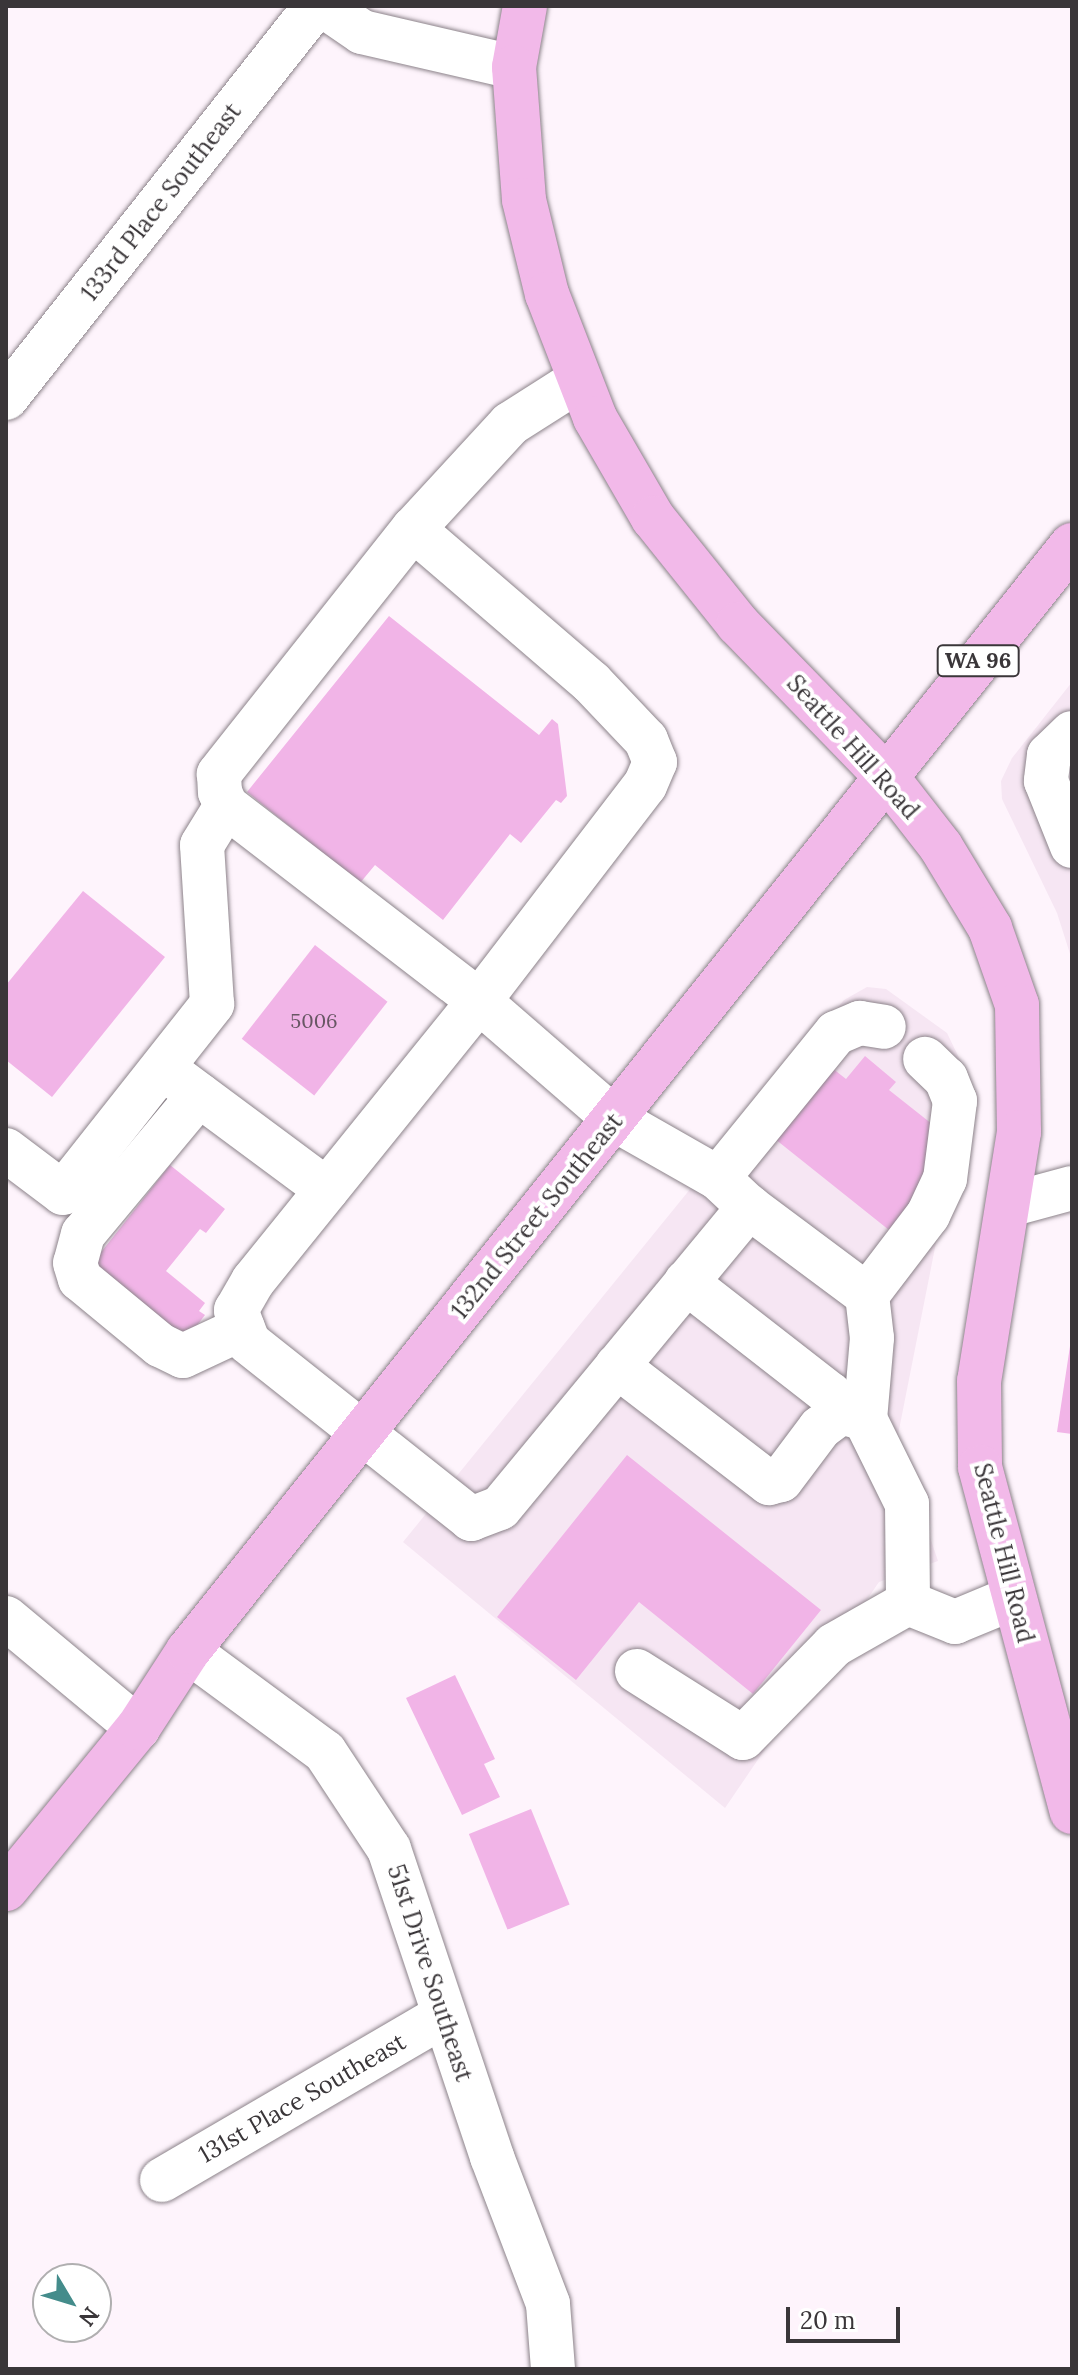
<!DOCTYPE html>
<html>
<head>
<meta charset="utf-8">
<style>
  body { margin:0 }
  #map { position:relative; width:1078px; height:2375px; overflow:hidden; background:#fef4fc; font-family:Lora,serif }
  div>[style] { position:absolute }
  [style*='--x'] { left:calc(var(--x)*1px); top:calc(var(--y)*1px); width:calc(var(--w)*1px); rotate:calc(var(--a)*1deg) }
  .built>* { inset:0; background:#f6e6f3 }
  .building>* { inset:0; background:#f1b4e7; transform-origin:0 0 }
  .roads { filter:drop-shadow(0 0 2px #8c838a) drop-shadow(0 0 2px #8c838a) }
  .minor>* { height:44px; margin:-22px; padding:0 22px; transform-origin:22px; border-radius:22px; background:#fff }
  .major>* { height:44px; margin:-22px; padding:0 22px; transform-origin:22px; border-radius:22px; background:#f2b9e9 }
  span { translate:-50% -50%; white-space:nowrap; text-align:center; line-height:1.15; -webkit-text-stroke:8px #fff; paint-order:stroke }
  .number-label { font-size:20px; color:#685664 }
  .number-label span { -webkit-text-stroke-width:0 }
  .shield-label span { padding:2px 6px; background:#fff; border:2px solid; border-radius:6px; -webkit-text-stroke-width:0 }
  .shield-label { font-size:22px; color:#3a3639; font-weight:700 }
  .street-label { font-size:24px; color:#3a3639 }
  .frame { position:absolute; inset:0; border:8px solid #3a3639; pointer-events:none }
  .north { position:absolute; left:32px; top:2263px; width:80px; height:80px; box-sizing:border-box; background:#fff; border:2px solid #b0afb0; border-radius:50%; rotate:128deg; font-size:22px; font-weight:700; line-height:32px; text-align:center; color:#3a3639 }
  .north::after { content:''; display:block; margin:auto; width:28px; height:36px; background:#448c8b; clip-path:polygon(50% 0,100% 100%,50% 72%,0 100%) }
  .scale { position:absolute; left:786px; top:2307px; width:114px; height:36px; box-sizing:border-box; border:4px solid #3a3639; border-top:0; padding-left:10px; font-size:24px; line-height:28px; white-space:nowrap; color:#3a3639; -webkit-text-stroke:6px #fff; paint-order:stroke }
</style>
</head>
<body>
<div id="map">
  <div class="built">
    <div style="clip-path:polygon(1072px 682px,1072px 960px,1057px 913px,1002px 799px,1001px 781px,1012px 758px)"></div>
    <div style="clip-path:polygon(867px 987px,886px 989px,947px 1033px,963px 1066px,964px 1101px,897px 1440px,938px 1561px,879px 1582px,725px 1808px,403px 1542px,844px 1000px)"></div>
  </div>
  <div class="building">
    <div style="clip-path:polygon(389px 616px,539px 735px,552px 719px,558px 724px,567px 796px,561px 803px,556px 800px,521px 843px,510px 834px,443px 920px,375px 865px,360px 883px,247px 792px)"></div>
    <div style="clip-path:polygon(83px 891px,165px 957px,52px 1097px,6px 1060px,6px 985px)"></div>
    <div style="left:315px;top:945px;width:92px;height:119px;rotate:38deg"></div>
    <div style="clip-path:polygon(865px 1056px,896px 1082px,889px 1090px,932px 1124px,922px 1188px,889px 1230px,770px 1135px,827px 1064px,846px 1079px)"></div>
    <div style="clip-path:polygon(170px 1165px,225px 1209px,206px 1233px,200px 1229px,166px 1271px,205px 1303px,199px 1311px,205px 1315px,188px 1337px,175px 1340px,87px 1270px)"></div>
    <div style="clip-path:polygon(1072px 1333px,1072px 1434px,1057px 1432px)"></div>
    <div style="clip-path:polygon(627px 1455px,821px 1610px,753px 1694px,639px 1602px,576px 1680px,497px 1617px)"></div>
    <div style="clip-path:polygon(455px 1675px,495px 1759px,484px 1764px,500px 1797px,462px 1815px,406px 1698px)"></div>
    <div style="left:531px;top:1809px;width:103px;height:67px;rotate:68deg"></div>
  </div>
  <div class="roads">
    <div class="minor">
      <div style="--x:324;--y:6;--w:46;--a:34.4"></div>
      <div style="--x:362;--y:32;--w:156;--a:13"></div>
      <div style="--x:579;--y:380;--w:82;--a:147.5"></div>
      <div style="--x:510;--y:424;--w:143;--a:132.7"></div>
      <div style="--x:413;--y:529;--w:313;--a:128.4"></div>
      <div style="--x:219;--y:774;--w:18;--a:87"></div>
      <div style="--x:220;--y:792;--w:15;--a:67"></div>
      <div style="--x:226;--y:806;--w:319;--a:37.6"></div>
      <div style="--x:479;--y:1001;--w:181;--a:41"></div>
      <div style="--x:616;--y:1120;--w:117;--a:29.6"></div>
      <div style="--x:718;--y:1178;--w:42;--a:43.1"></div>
      <div style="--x:6;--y:398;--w:500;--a:-51.7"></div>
      <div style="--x:413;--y:529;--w:235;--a:40.7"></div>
      <div style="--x:591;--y:682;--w:80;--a:46.5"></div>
      <div style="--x:646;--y:740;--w:24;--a:68"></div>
      <div style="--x:655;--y:762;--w:25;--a:113"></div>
      <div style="--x:645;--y:785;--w:272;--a:127.5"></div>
      <div style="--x:479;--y:1001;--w:360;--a:128.9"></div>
      <div style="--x:253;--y:1281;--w:34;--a:120"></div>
      <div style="--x:236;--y:1310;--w:34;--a:69"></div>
      <div style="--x:248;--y:1342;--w:285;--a:38.4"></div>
      <div style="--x:471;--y:1519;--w:31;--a:-21"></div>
      <div style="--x:500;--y:1508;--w:391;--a:-50.4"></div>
      <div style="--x:749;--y:1207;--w:147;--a:36.7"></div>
      <div style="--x:867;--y:1295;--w:43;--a:83.4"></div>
      <div style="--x:872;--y:1338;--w:81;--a:94.9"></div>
      <div style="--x:865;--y:1419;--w:95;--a:63.7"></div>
      <div style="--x:907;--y:1504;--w:99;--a:89.4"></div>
      <div style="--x:908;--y:1603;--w:51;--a:22"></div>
      <div style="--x:955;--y:1622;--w:63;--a:-22.5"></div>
      <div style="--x:1072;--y:733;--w:32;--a:136"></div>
      <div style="--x:1049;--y:755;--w:26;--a:97"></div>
      <div style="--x:1046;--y:781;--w:70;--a:68.2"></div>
      <div style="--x:175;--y:1077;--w:189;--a:36.6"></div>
      <div style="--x:199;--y:1095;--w:181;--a:129.8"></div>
      <div style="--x:83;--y:1234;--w:30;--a:105"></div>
      <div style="--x:75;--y:1263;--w:17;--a:73"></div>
      <div style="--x:80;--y:1279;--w:104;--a:39.5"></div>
      <div style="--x:160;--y:1345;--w:25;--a:26"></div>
      <div style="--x:183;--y:1356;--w:66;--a:-25"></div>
      <div style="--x:6;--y:1150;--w:71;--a:37"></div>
      <div style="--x:63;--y:1193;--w:241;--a:-51.7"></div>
      <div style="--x:212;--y:1004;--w:159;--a:-93.6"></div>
      <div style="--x:202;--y:845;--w:46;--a:-58.4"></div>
      <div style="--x:718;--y:1178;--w:187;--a:-50.9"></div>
      <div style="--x:836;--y:1033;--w:26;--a:-23"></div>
      <div style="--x:860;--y:1023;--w:24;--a:9"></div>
      <div style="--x:1009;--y:1205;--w:65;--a:-15.1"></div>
      <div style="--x:686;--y:1282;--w:182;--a:37.9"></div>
      <div style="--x:830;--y:1394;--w:21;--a:59"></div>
      <div style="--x:867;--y:1295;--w:101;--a:-52.7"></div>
      <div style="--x:928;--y:1215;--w:40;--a:-65"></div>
      <div style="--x:945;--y:1179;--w:79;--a:-82.7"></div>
      <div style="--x:955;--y:1101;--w:24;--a:-112"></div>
      <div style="--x:946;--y:1079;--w:29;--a:-136"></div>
      <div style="--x:617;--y:1366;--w:192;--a:37.6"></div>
      <div style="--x:769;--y:1483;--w:12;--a:-14"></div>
      <div style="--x:781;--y:1480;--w:65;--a:-53.1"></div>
      <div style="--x:820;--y:1428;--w:26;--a:-37"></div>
      <div style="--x:841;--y:1412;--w:25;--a:16"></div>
      <div style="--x:6;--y:1618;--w:172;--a:39.8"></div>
      <div style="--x:188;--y:1651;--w:170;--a:36.4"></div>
      <div style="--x:325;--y:1752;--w:116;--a:56.6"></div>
      <div style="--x:389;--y:1849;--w:325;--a:71.5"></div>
      <div style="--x:492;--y:2157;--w:157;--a:69.1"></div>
      <div style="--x:548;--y:2304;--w:65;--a:85.6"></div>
      <div style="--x:637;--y:1671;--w:125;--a:32.3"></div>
      <div style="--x:743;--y:1738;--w:130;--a:-45.6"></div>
      <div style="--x:834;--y:1645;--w:85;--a:-29.6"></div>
      <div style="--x:162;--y:2180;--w:325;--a:-30.3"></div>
    </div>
    <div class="major">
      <div style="--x:525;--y:6;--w:62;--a:100.2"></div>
      <div style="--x:514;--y:67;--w:133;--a:85.7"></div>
      <div style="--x:524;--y:200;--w:97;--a:76.3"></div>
      <div style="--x:547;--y:294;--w:133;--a:68.8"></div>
      <div style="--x:595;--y:418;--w:116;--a:59.9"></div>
      <div style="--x:653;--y:518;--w:136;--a:51.3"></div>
      <div style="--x:738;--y:624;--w:211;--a:45.8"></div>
      <div style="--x:885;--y:775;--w:91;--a:52.1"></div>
      <div style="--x:941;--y:847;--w:95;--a:58.8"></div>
      <div style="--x:990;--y:928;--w:82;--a:70.7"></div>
      <div style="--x:1017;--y:1005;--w:127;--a:89.1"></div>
      <div style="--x:1019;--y:1132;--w:252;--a:99.1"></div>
      <div style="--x:979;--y:1381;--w:86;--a:89.3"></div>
      <div style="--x:980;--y:1467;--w:357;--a:75.1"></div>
      <div style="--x:6;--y:1889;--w:208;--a:-50.7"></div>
      <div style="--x:138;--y:1728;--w:92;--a:-57"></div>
      <div style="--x:188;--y:1651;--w:1416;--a:-51.37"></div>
    </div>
  </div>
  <div class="number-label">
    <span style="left:314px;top:1020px">5006</span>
  </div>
  <div class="shield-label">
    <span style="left:978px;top:661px">WA 96</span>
  </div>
  <div class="street-label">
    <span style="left:161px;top:202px;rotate:-52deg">133rd Place Southeast</span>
    <span style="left:853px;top:747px;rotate:48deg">Seattle Hill Road</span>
    <span style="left:537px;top:1216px;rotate:-51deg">132nd Street Southeast</span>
    <span style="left:1004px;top:1553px;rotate:76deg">Seattle Hill Road</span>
    <span style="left:430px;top:1973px;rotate:72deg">51st Drive Southeast</span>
    <span style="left:302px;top:2098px;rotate:-30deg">131st Place Southeast</span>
  </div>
  <div class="frame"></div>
  <div class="north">N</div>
  <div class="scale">20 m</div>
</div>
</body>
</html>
